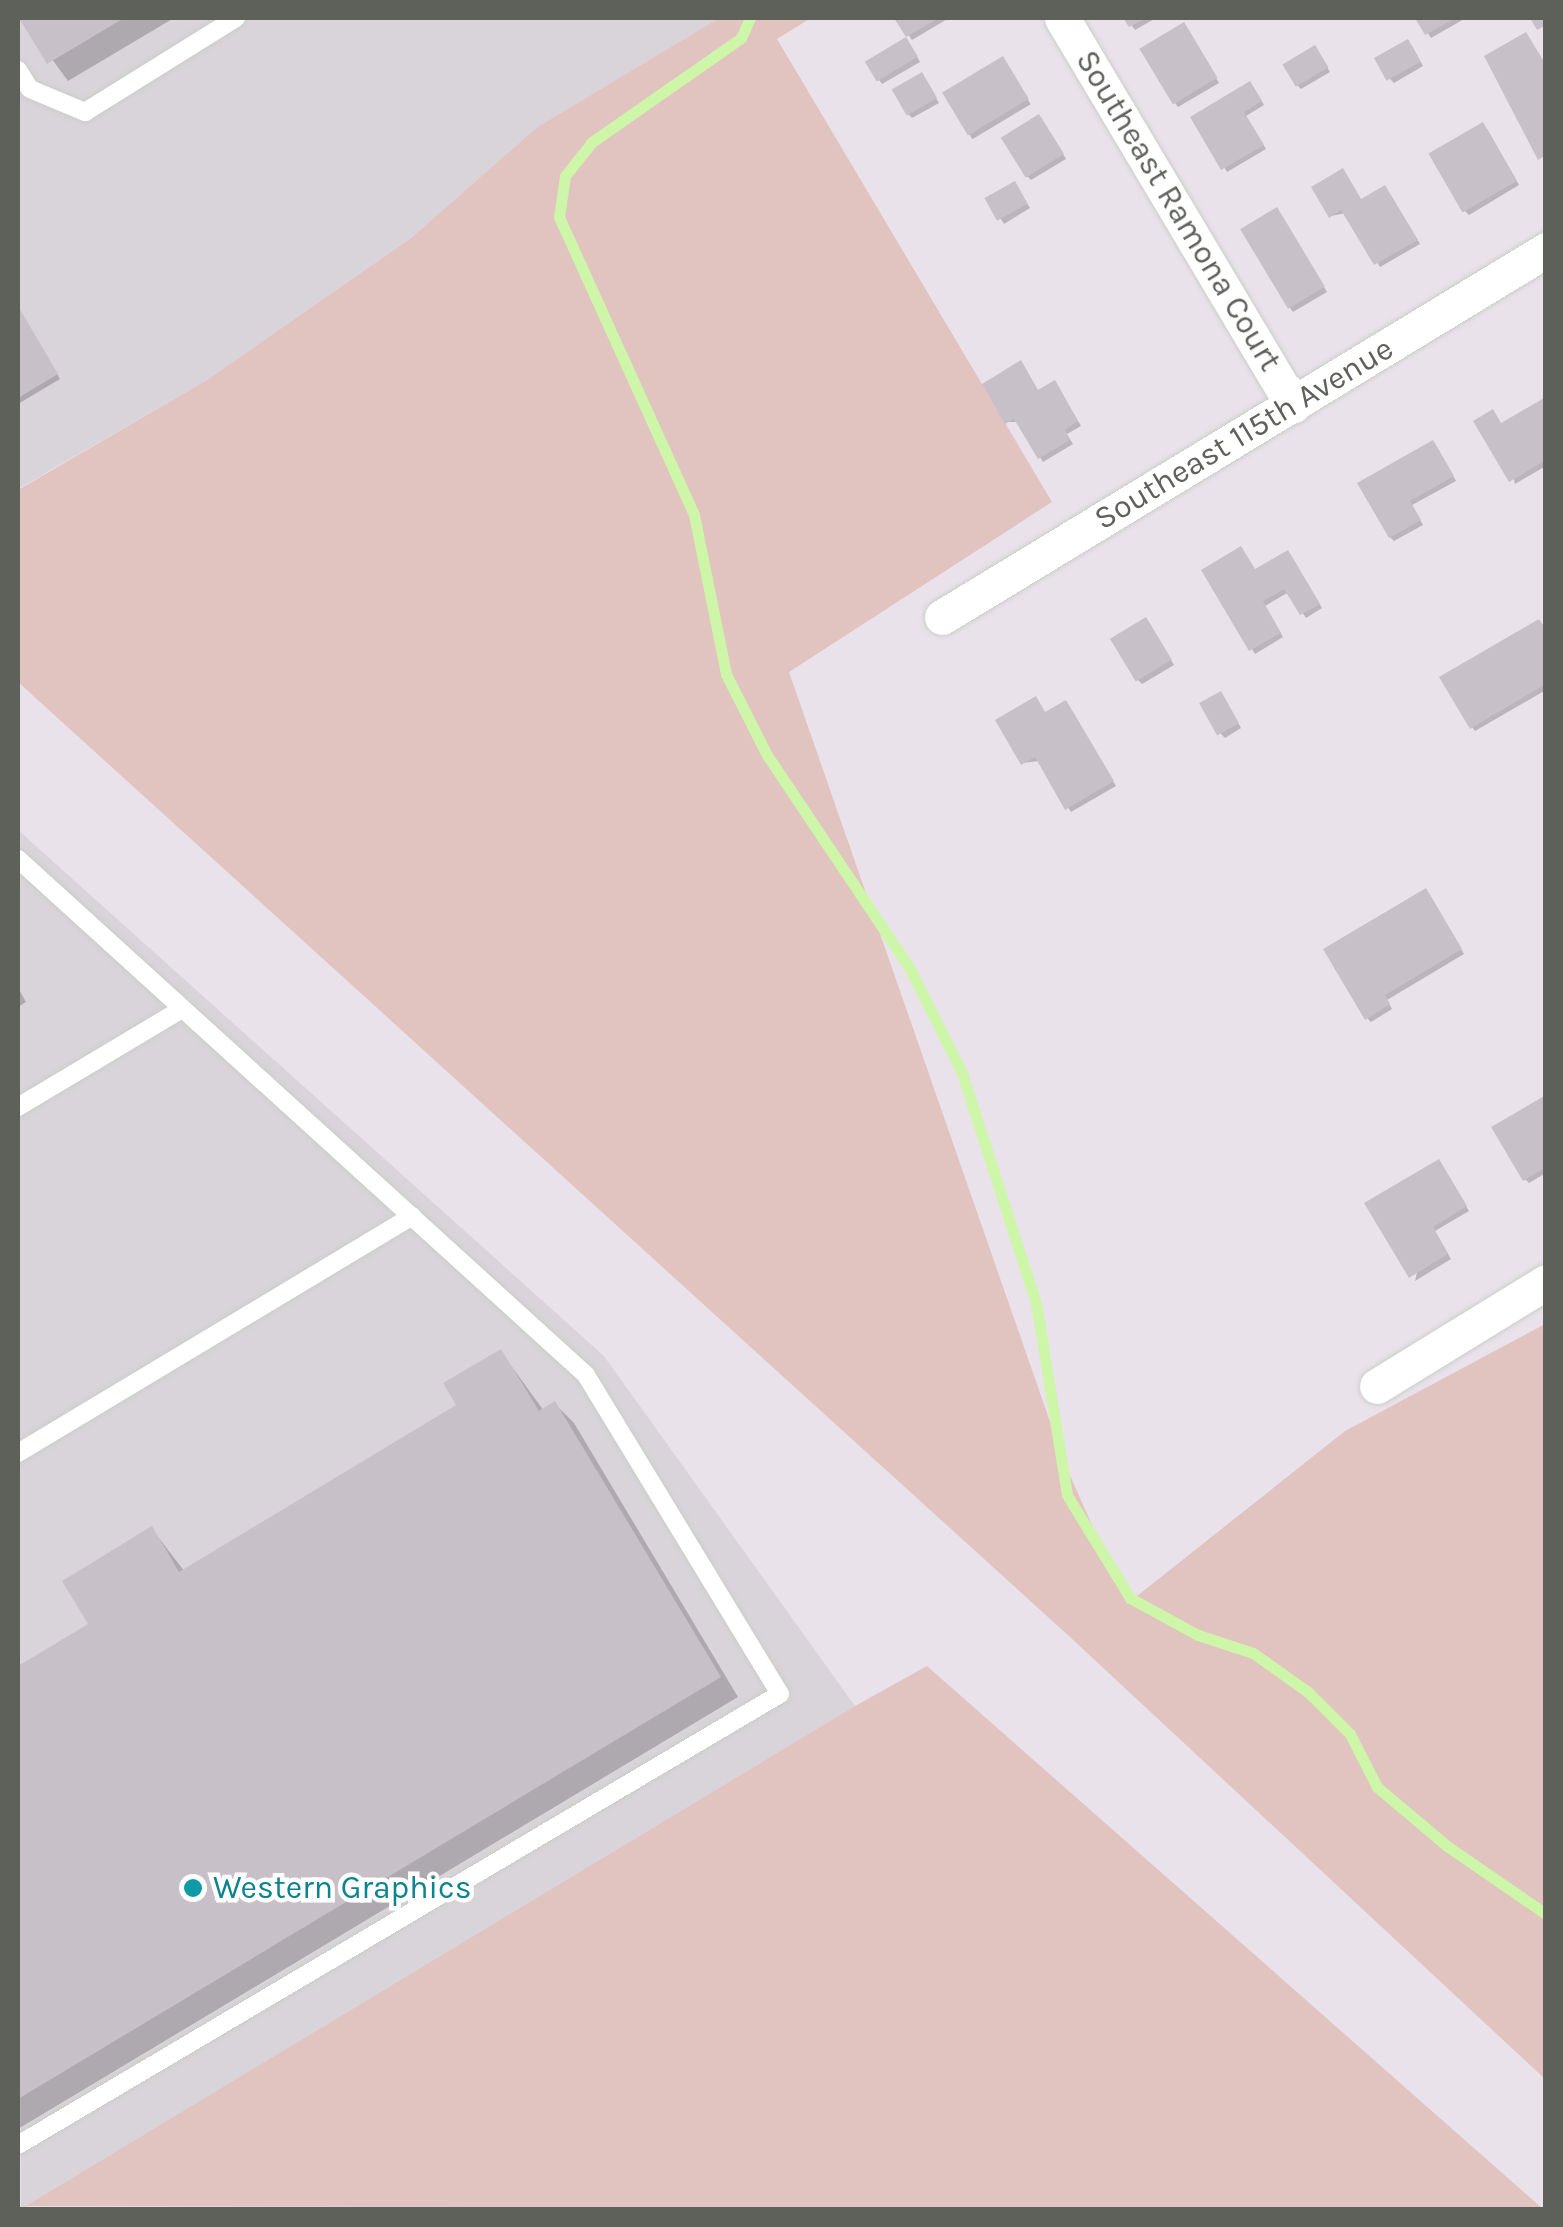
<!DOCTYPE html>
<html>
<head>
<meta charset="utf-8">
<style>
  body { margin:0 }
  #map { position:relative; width:1563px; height:2227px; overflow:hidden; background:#eae2eb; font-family:Karla,sans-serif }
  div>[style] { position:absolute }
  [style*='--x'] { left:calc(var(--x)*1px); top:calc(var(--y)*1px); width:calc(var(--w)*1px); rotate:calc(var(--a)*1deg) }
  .industrial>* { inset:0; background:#d9d4da }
  .green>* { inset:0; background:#e1c3c0 }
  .shadow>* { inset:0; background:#0003; transform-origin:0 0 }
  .stream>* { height:11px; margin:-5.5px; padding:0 5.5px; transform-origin:5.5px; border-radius:5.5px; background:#cdf6a8 }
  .building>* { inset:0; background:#c7c0c9; transform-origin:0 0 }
  .roads { filter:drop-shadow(0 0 2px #cacec8) drop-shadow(0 0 2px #cacec8) }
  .lane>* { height:18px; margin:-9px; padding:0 9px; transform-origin:9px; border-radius:9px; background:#fff }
  .street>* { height:35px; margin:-17.5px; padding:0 17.5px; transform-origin:17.5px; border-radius:17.5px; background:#fff }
  .dots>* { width:28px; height:28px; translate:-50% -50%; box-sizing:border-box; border:5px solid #fff; border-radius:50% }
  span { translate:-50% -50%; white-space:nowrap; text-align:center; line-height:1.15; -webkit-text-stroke:9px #fff; paint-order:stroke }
  .street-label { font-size:32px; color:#5d615a }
  .culture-label { font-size:32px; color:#0d838f }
  .left { translate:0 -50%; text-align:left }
  .frame { position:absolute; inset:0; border:20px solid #5d615a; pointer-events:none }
</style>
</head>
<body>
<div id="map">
  <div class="industrial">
    <div style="clip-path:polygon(18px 18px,719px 18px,536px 128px,411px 238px,207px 380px,18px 489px)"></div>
    <div style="clip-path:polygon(18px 830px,604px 1356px,855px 1706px,21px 2210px)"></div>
  </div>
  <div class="green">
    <div style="clip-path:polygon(719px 18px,811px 18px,777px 39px,1052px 502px,789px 672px,1064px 1462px,1127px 1604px,1345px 1431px,1545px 1324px,1545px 2079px,1070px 1637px,18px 682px,18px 490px,207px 380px,411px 238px,536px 128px)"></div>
    <div style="clip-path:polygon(927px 1666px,1543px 2209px,26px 2206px,855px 1706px)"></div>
  </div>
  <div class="shadow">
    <div style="clip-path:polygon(22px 18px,174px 18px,68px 81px)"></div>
    <div style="clip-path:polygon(897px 18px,949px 18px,912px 40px)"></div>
    <div style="clip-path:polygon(1126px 18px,1156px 18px,1135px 30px)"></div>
    <div style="clip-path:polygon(1418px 18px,1466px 18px,1431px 38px)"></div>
    <div style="clip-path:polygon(1188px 29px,1219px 83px,1178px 107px,1175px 103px)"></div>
    <div style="clip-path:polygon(910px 44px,920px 62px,882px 84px,879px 80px)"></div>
    <div style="clip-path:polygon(1412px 46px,1423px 66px,1394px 83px,1390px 79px)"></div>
    <div style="clip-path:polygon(1318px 52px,1330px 72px,1301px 89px,1297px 85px)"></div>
    <div style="left:1006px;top:63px;width:48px;height:68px;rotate:59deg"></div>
    <div style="clip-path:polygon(925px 80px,939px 103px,912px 118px,908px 114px)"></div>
    <div style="clip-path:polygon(1254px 88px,1264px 105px,1246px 116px,1266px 149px,1227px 172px,1193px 117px)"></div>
    <div style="clip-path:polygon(1043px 121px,1066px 159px,1031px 180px,1027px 176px)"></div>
    <div style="clip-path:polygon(1487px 129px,1519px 185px,1469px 215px,1465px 211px)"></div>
    <div style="clip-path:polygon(1346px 175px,1362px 201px,1388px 192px,1420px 244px,1380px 267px,1346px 213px,1331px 216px)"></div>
    <div style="clip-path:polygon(1018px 188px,1030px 208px,1004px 224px,988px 199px)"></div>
    <div style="clip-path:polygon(1281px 214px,1327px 292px,1293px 312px,1290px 308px)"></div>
    <div style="clip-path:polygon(18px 307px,60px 379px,18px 404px)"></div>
    <div style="clip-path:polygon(1058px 387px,1081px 426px,1067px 434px,1073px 444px,1043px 462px,1019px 422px,1007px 422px,1039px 392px)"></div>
    <div style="clip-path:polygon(1546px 399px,1546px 466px,1515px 484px,1502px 425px)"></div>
    <div style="clip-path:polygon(1437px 447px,1456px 481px,1412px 505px,1423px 525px,1394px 541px,1390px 537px)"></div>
    <div style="clip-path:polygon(1292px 557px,1322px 608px,1306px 618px,1289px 592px,1265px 606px,1283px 637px,1255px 654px,1205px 571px,1255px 572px)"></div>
    <div style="clip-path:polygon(1150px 624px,1174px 665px,1142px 684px,1138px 680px)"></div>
    <div style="clip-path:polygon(1546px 630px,1546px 690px,1475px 731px,1472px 727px)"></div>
    <div style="clip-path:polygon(1224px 698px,1241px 728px,1225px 738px,1221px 734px)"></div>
    <div style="clip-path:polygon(1069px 708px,1116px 786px,1071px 812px,1039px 761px,1023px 763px,1046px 715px)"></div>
    <div style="clip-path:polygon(1430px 895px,1464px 954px,1387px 1000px,1392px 1009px,1371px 1022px,1367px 1018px)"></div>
    <div style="clip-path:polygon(18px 988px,26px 1002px,18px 1007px)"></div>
    <div style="clip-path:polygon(1546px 1097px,1546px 1173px,1529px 1183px,1525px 1179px)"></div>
    <div style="clip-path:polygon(1442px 1166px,1469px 1211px,1435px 1231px,1451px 1259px,1415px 1281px)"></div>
    <div style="clip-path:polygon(501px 1352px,544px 1411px,555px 1404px,574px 1423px,738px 1697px,18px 2129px,18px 1669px,91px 1625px,152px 1529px,185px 1572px,460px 1406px)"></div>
  </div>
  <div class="stream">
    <div style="--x:750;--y:18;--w:22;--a:114"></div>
    <div style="--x:741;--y:38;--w:182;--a:145.1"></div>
    <div style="--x:592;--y:142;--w:43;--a:128.5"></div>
    <div style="--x:565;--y:176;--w:41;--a:98.3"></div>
    <div style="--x:559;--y:217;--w:327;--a:65.6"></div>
    <div style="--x:694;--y:515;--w:162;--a:78.6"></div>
    <div style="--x:726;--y:674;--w:91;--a:63.2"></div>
    <div style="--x:767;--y:755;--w:255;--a:56.2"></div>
    <div style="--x:909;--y:967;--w:119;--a:63.4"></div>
    <div style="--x:962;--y:1073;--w:242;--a:72.2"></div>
    <div style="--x:1036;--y:1303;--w:194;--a:80.8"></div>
    <div style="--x:1067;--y:1495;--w:121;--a:58.5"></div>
    <div style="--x:1130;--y:1598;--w:77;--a:28.6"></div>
    <div style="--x:1198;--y:1635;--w:58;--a:18.1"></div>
    <div style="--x:1253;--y:1653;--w:67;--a:35.3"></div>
    <div style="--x:1308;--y:1692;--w:59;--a:45"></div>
    <div style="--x:1350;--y:1734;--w:59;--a:63"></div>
    <div style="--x:1377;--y:1787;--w:92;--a:40.1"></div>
    <div style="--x:1447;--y:1846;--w:120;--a:34.5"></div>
  </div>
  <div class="building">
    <div style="clip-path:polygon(19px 18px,124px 18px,47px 64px)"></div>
    <div style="clip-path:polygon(894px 18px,939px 18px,906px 37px)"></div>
    <div style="clip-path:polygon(1123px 18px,1146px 18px,1129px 27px)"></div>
    <div style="clip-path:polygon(1415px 18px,1456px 18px,1425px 35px)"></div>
    <div style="clip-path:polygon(1530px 18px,1546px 18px,1546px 25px,1537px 30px)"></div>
    <div style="left:1184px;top:22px;width:65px;height:52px;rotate:59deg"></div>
    <div style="clip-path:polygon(1526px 32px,1546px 65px,1546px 155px,1538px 160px,1484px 56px)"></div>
    <div style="left:906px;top:37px;width:23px;height:48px;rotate:59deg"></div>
    <div style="left:1408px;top:39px;width:26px;height:39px;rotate:61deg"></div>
    <div style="left:1315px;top:45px;width:26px;height:38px;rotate:59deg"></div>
    <div style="left:1003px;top:56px;width:50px;height:71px;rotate:59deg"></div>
    <div style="left:922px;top:72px;width:30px;height:35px;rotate:60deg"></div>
    <div style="clip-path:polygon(1250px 81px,1262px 101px,1244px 112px,1264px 145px,1221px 170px,1190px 117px)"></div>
    <div style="left:1039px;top:114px;width:47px;height:45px;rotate:58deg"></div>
    <div style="left:1483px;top:122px;width:68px;height:63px;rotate:60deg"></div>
    <div style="clip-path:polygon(1343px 168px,1361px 199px,1385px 185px,1418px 240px,1374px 265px,1341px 210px,1329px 218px,1311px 187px)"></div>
    <div style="left:1015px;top:181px;width:26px;height:35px;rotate:61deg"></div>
    <div style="left:1277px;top:207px;width:93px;height:43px;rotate:59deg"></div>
    <div style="clip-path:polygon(18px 306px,58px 374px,18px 398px)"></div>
    <div style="clip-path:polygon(1021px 360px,1038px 390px,1055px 380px,1078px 421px,1065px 430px,1070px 440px,1038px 459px,1014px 419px,1005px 424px,982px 384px)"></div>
    <div style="clip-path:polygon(1546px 397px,1546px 460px,1509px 482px,1473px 421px,1493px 409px,1501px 423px)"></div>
    <div style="clip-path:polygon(1433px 440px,1454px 476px,1410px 501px,1421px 520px,1389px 538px,1357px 483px)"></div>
    <div style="clip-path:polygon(1241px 546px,1255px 569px,1288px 550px,1320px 604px,1300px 615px,1284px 589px,1263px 601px,1281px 633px,1249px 651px,1201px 570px)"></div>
    <div style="left:1146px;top:617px;width:50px;height:42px;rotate:59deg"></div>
    <div style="clip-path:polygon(1539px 619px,1546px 629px,1546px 684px,1470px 729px,1439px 677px)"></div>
    <div style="left:1221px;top:691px;width:37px;height:25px;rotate:61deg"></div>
    <div style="clip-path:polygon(1036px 696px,1045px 712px,1066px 700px,1114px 781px,1065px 810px,1035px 757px,1021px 765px,995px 720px)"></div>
    <div style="clip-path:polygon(1426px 888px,1462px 949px,1385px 995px,1390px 1004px,1365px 1020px,1323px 949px)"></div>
    <div style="clip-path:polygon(1546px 1095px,1546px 1167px,1523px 1181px,1491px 1127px)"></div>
    <div style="clip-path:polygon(1439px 1159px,1467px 1206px,1433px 1227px,1448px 1254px,1409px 1278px,1364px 1203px)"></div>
    <div style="clip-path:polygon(501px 1349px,539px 1411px,555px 1401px,721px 1677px,18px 2099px,18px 1666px,88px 1624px,62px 1581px,152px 1526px,179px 1572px,456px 1405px,443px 1383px)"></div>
  </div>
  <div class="roads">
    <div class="lane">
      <div style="--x:18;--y:70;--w:22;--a:58"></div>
      <div style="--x:30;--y:89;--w:60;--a:22.7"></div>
      <div style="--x:85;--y:112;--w:178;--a:-31.9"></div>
      <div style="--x:18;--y:859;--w:767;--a:42.25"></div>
      <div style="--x:586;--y:1375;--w:373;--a:58.7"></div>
      <div style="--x:780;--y:1694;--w:885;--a:149.38"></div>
      <div style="--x:18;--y:1107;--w:191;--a:-30.9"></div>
      <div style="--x:18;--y:1453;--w:460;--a:-31"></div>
    </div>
    <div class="street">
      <div style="--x:1062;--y:18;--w:451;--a:59.2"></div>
      <div style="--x:942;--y:617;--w:707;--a:-31.28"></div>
      <div style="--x:1377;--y:1386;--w:198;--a:-31.6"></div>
    </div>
  </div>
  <div class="dots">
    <div style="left:193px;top:1888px;background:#0f9aa8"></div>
  </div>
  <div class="street-label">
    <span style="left:1178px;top:211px;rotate:59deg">Southeast Ramona Court</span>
    <span style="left:1244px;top:434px;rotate:-31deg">Southeast 115th Avenue</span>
  </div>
  <div class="culture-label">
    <span class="left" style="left:213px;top:1888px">Western Graphics</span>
  </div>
  <div class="frame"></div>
</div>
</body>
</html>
